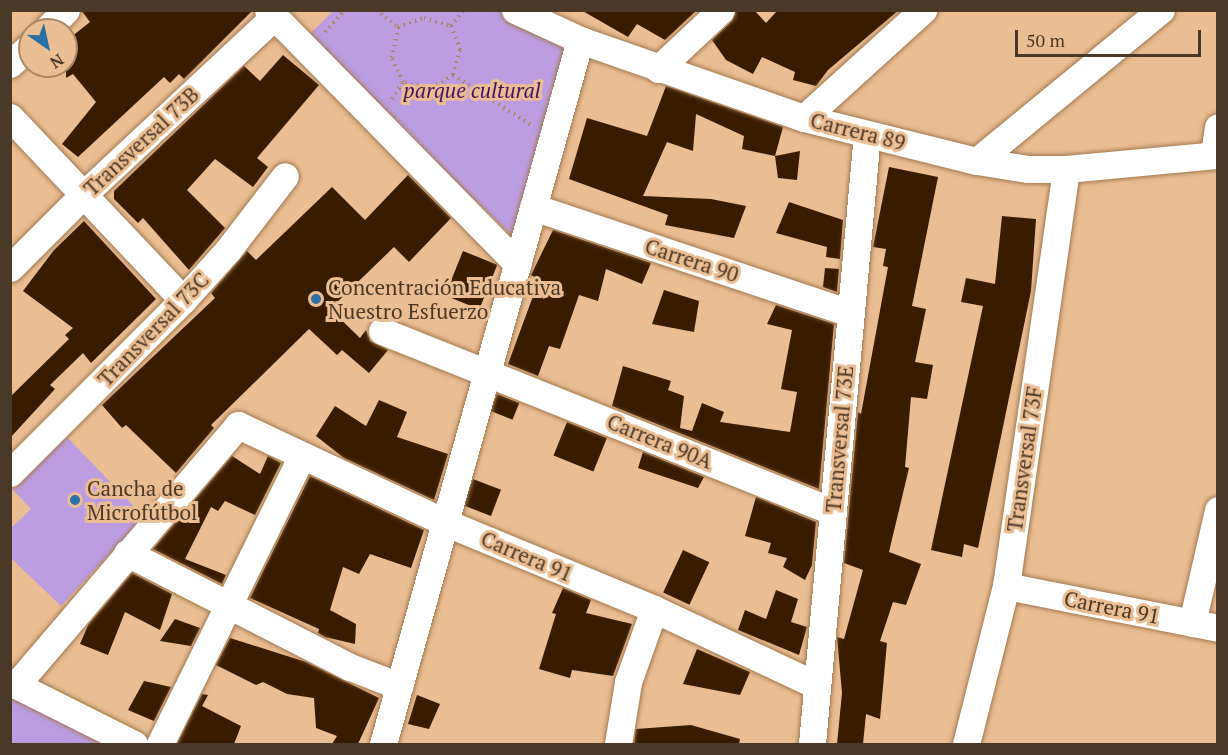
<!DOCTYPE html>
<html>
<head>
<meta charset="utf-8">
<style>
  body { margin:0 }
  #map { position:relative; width:1228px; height:755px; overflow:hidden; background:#eabd92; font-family:"PT Serif",serif }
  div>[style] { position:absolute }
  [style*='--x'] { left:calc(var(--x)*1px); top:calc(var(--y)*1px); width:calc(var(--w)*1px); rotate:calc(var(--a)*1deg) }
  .green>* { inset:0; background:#bc9de1 }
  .building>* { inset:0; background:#381c00; transform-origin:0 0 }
  .path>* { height:4px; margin-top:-2px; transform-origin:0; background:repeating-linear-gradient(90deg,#a78665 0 1.5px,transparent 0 6px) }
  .roads { filter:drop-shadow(0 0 2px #a37950) drop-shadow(0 0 2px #a37950) }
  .street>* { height:27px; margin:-13.5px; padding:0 13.5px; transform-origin:13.5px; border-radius:13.5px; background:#fff }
  .dots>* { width:16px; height:16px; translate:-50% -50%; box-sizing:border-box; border:3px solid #eabd92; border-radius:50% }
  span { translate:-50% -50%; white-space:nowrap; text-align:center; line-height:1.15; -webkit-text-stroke:6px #eabd92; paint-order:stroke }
  .park-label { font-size:21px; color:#411464; font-style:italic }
  .street-label { font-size:21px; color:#4b3927 }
  .poi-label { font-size:21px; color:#4b3927 }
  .left { translate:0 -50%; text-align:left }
  .frame { position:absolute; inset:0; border:12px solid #4b3927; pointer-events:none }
  .north { position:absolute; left:18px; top:18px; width:60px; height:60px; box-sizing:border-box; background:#eabd92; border:2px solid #aa8867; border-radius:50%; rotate:146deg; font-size:16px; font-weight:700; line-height:24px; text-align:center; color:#4b3927 }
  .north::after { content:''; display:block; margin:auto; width:21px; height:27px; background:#2c71a5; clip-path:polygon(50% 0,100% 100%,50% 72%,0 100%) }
  .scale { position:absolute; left:1015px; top:30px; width:186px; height:27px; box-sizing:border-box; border:3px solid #4b3927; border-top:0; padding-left:8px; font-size:18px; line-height:21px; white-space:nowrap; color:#4b3927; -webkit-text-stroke:4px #eabd92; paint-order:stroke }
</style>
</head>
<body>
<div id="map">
  <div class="green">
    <div style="clip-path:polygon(510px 10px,569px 43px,516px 239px,305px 39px,333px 11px)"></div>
    <div style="clip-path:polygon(67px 437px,144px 517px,61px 606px,11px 558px,10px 529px,31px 509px,13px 490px)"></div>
    <div style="clip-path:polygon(11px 697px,104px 744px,11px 744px)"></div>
  </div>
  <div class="building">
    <div style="clip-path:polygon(81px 10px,253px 10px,184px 79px,179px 74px,170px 83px,164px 77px,78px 157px,62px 144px,96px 102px,73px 74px,66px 78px,66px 41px,90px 22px)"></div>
    <div style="clip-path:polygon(581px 10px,697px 10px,665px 40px,637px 24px,628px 37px)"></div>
    <div style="clip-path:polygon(736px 10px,754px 10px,766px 23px,778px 10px,899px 10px,828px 70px,816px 86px,793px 80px,795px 72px,762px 57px,753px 74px,726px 60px,712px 40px,732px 21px)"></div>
    <div style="clip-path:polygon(283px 55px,319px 85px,257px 158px,268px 167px,253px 187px,215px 159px,187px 190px,225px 228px,189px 270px,143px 218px,138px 223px,114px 199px,114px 191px,244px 66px,260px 81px)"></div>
    <div style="clip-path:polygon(666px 86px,783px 127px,775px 156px,742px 149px,744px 136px,696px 114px,693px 151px,667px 142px,643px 196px,711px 199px,746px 206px,734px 238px,665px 225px,668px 215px,569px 179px,587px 118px,647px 136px)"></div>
    <div style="clip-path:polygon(800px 151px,797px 180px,778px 178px,775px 156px)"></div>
    <div style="clip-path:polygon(889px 167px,938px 177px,912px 306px,926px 309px,915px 362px,933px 365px,927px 399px,911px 397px,905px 467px,909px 468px,889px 552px,921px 564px,906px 605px,893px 602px,880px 641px,887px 643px,880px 719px,866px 714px,863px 744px,837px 744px,842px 693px,837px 637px,844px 639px,863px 570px,844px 563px,858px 412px,861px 414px,888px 267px,883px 266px,886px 249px,873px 247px)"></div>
    <div style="clip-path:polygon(408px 175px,451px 218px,409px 262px,394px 247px,330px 309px,360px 338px,366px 330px,370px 341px,388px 350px,369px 373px,342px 350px,337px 355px,309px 329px,211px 425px,214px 428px,176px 473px,126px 425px,122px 428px,102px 405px,215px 298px,211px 293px,247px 251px,256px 260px,332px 187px,365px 220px)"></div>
    <div style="clip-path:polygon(789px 202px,843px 220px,840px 259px,826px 257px,827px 247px,776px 233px)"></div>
    <div style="clip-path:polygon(1002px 216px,1036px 219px,1031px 291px,978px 548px,964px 544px,962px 557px,931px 550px,983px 306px,961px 302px,966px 278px,995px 284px)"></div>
    <div style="clip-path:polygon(84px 221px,156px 299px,91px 363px,83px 353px,50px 385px,55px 389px,10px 438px,10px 397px,69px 339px,65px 335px,73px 328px,23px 291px,54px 250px)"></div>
    <div style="clip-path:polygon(553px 230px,651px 263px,642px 284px,606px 269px,598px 301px,579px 295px,560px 349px,549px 346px,538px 376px,508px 364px,539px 280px,531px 275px)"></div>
    <div style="left:463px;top:251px;width:37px;height:48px;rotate:22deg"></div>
    <div style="clip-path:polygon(825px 268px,839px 269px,837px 292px,823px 287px)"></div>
    <div style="clip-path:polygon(664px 290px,699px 301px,694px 332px,652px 324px)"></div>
    <div style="clip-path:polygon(776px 305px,834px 324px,819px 489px,612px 406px,623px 366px,671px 381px,668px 390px,684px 396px,680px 428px,692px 431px,702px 403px,724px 412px,720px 422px,790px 432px,797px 392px,781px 389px,792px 330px,767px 324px)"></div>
    <div style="left:497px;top:394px;width:24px;height:18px;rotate:22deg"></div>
    <div style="clip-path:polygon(379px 400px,407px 412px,397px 437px,448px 454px,434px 500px,344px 458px,316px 436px,335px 406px,366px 426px)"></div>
    <div style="left:567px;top:422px;width:43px;height:36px;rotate:22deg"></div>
    <div style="clip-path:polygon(643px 452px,704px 477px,698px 488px,638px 468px)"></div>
    <div style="clip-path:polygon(232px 456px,260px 474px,268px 456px,281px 463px,255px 515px,225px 501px,218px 511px,211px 507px,185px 559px,226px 575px,222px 584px,153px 549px)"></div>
    <div style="clip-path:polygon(310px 476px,424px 530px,411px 568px,370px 554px,359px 574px,343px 567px,330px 610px,356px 624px,355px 644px,325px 637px,318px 633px,319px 629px,250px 598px)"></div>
    <div style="left:473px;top:479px;width:30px;height:28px;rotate:21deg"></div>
    <div style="clip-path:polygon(756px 497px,816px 522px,812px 565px,805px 580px,783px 567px,787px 558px,768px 553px,771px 543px,745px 536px)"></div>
    <div style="left:683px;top:550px;width:29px;height:47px;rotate:25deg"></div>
    <div style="clip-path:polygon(132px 573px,172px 594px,160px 630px,125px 612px,108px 655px,80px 644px,88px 625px)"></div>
    <div style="clip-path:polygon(563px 588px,591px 600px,586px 613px,632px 624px,613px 676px,572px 670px,570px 678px,539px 669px,556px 614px,552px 613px)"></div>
    <div style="clip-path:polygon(776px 590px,798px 599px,791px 622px,807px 627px,799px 655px,738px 630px,745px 610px,766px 619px)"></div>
    <div style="clip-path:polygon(175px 619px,200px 628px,191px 646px,160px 641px)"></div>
    <div style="clip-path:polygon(230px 638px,306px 662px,379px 698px,358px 744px,332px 744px,337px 736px,316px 728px,314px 698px,287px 694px,263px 682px,256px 685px,216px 665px)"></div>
    <div style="clip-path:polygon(697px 649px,750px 672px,740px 695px,683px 684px)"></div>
    <div style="clip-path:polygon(144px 681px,171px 687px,154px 721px,128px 710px)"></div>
    <div style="clip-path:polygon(202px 694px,208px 695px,202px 706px,241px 726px,234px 744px,177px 744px)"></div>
    <div style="clip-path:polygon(417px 695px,440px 704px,429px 729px,408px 724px)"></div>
    <div style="clip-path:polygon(691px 725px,740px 739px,739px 744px,634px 744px,636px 729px)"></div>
  </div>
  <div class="path">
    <div style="--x:376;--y:10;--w:28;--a:38"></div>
    <div style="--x:424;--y:18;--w:28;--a:17"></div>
    <div style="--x:451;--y:26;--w:26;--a:69"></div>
    <div style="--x:460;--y:50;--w:26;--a:106"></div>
    <div style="--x:453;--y:75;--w:27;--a:149"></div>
    <div style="--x:430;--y:89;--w:28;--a:-165"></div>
    <div style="--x:403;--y:82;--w:26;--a:-115"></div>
    <div style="--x:392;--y:58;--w:32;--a:-79"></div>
    <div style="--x:398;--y:27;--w:28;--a:-19"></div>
    <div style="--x:451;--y:26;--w:21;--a:-51"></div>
    <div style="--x:325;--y:32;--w:30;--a:-48"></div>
    <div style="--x:453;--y:75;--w:93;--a:32.7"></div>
    <div style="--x:392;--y:99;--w:20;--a:-57"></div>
  </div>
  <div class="roads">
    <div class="street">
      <div style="--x:268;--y:10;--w:356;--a:45.5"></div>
      <div style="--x:515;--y:10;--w:72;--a:24.8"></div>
      <div style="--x:580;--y:40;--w:237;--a:19.2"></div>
      <div style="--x:804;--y:118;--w:178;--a:14"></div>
      <div style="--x:977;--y:161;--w:52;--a:8.9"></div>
      <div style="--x:1028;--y:169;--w:38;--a:0"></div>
      <div style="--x:1066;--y:169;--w:153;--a:-5.3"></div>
      <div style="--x:46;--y:30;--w:28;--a:-45"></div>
      <div style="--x:10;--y:64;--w:27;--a:-42"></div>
      <div style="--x:658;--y:69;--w:86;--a:-43.1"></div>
      <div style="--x:10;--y:117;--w:252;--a:46.6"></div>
      <div style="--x:804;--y:118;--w:161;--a:-42.2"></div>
      <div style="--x:1214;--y:155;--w:28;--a:-82"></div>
      <div style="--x:977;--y:161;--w:238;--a:-39.4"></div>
      <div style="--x:533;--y:207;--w:334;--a:18.5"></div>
      <div style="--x:10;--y:268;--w:105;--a:-45"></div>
      <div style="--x:84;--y:194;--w:260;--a:-43"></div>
      <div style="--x:382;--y:331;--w:485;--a:21.8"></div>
      <div style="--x:10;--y:473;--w:245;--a:-45"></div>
      <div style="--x:183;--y:300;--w:67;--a:-48"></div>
      <div style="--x:228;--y:250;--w:93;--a:-52.4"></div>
      <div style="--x:127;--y:553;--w:250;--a:27.1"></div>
      <div style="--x:350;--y:667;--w:53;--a:21.2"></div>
      <div style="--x:1006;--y:586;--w:216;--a:11.2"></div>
      <div style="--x:1192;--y:623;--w:116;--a:-77"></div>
      <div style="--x:10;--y:682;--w:139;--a:26.6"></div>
      <div style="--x:16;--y:685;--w:342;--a:-49.5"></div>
      <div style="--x:238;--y:425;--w:228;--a:25.2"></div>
      <div style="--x:444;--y:522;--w:227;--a:22.5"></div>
      <div style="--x:654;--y:609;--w:179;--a:25.1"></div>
      <div style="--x:160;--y:744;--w:321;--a:-63.8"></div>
      <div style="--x:383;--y:744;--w:731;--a:-74.37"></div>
      <div style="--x:618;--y:744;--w:63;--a:-80.8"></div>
      <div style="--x:628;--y:682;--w:77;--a:-70.4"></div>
      <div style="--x:812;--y:744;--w:612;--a:-84.85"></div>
      <div style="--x:966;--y:744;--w:163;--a:-75.8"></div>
      <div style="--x:1006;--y:586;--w:421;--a:-81.8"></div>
    </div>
  </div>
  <div class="dots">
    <div style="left:316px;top:299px;background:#2c71a5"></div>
    <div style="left:75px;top:500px;background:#2c71a5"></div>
  </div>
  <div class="park-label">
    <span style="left:472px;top:90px">parque cultural</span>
  </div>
  <div class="street-label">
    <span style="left:858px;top:131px;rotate:14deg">Carrera 89</span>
    <span style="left:141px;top:141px;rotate:-43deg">Transversal 73B</span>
    <span style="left:692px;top:260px;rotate:18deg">Carrera 90</span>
    <span style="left:153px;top:329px;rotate:-46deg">Transversal 73C</span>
    <span style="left:839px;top:439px;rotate:-85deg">Transversal 73E</span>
    <span style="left:660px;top:441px;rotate:22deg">Carrera 90A</span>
    <span style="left:1024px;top:459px;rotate:-82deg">Transversal 73F</span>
    <span style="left:527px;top:556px;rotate:23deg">Carrera 91</span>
    <span style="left:1112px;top:607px;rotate:11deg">Carrera 91</span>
  </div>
  <div class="poi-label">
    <span class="left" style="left:328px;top:299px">Concentración Educativa<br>Nuestro Esfuerzo</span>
    <span class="left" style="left:87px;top:500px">Cancha de<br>Microfútbol</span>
  </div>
  <div class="frame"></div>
  <div class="north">N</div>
  <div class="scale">50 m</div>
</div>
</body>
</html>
